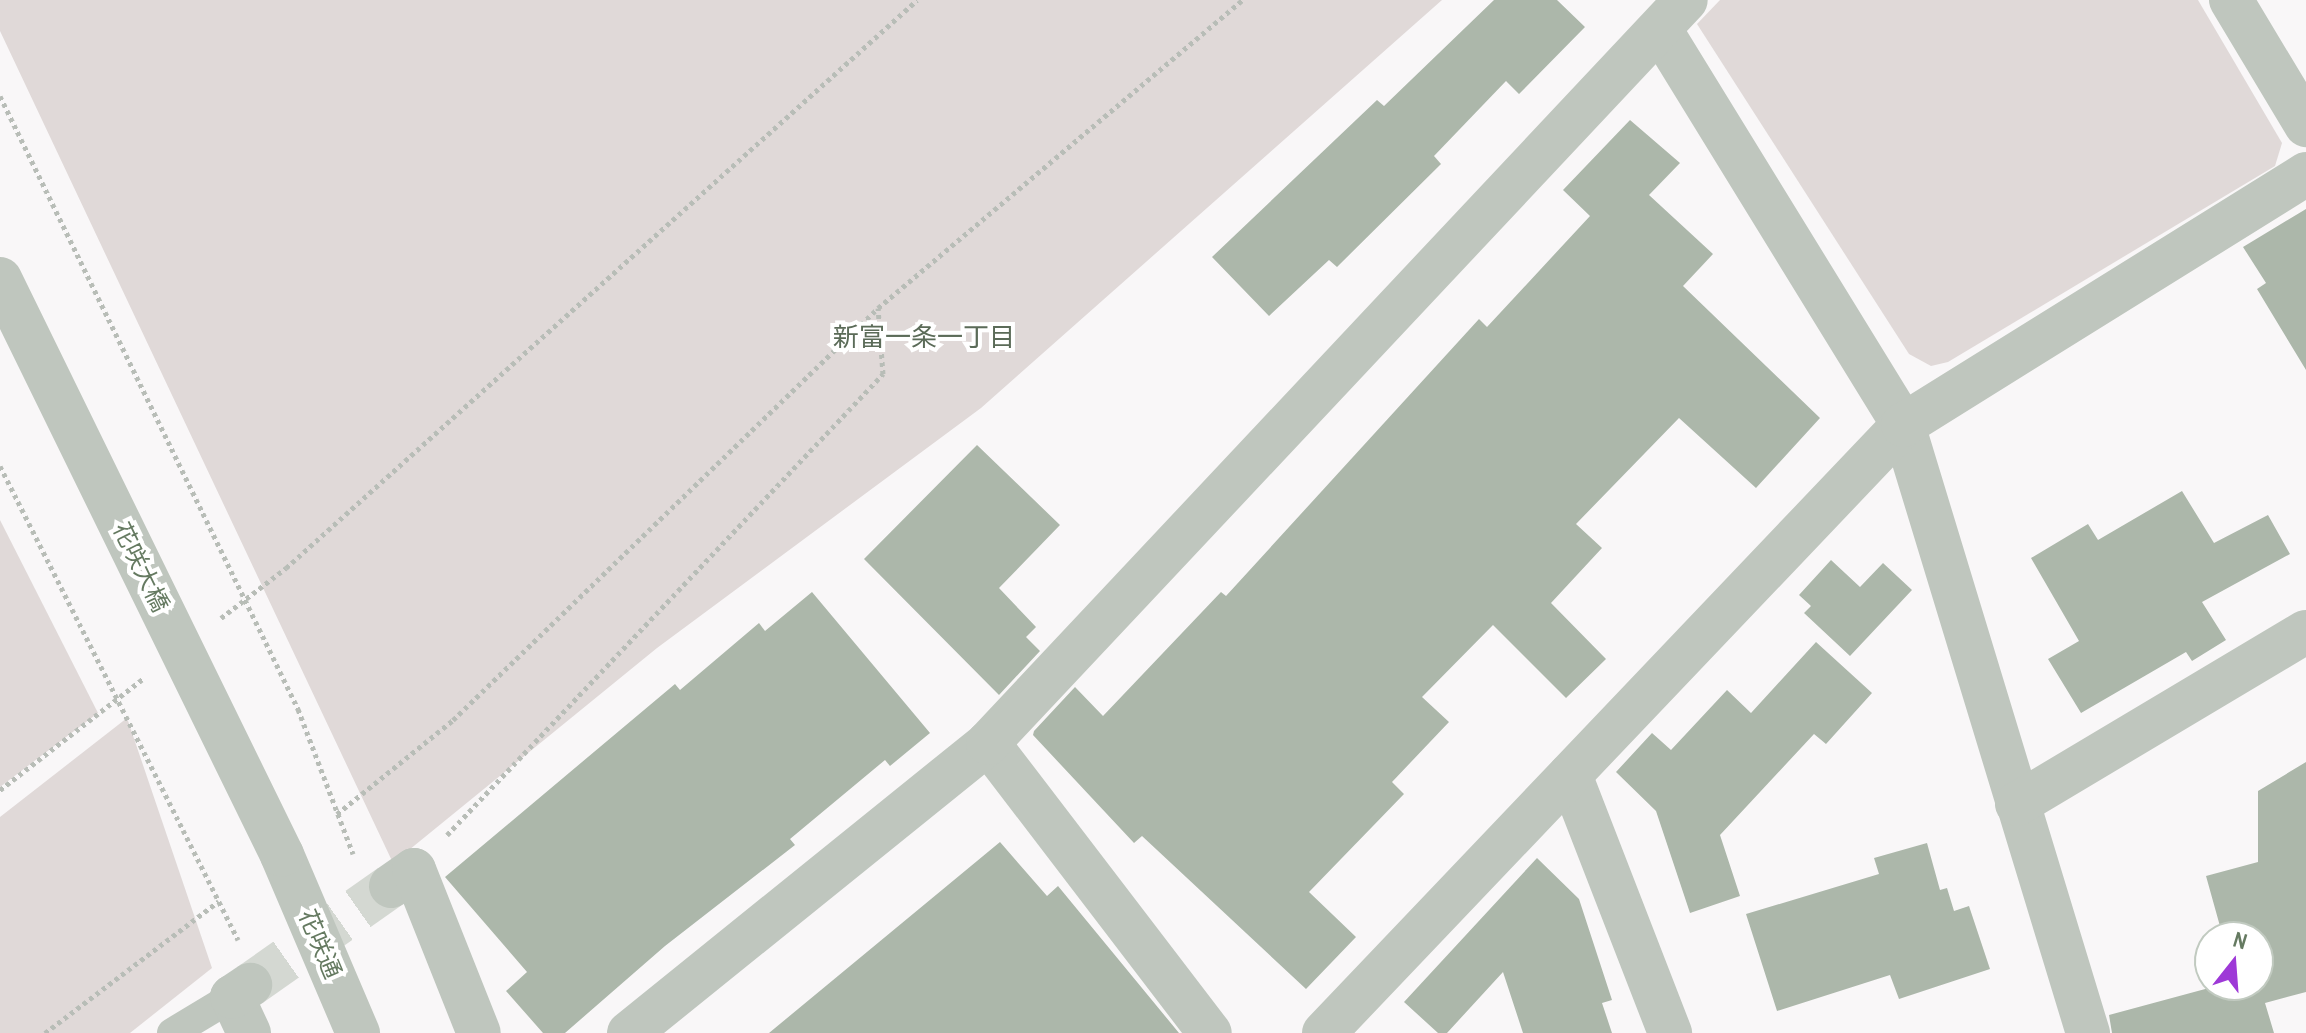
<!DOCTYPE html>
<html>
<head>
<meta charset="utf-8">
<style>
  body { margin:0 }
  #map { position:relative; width:2306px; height:1033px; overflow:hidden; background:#f9f7f8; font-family:"Archivo Narrow","Noto Sans JP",sans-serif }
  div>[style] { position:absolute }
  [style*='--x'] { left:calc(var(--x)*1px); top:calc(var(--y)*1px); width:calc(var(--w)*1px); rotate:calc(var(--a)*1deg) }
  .green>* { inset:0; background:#e0d9d8 }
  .building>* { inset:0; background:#acb7aa }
  .minor-tunnel>* { height:44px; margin-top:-22px; transform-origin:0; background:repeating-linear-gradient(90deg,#d4d8d2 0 44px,transparent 0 66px) }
  .path>* { height:5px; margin-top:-2.5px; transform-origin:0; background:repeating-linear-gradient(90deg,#b8bdb7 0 4px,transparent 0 8px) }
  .service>* { height:30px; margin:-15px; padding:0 15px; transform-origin:15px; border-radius:15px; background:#bfc6be }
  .minor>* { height:44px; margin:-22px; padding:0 22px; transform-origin:22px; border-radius:22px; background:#bfc6be }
  .tertiary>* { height:44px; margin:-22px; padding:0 22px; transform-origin:22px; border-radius:22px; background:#bfc6be }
  .path-bridge>* { height:5px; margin-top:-2.5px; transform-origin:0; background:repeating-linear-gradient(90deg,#b8bdb7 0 4px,transparent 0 8px) }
  .tertiary-bridge>* { height:44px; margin:-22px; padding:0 22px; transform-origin:22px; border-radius:22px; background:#bfc6be }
  span { translate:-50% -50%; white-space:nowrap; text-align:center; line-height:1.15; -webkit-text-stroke:8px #fff; paint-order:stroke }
  .street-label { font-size:24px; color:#657a61 }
  .neighbourhood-label { font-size:26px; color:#5b6b58 }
  .north { position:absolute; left:2194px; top:921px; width:80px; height:80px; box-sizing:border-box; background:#fff; border:2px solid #c1cac0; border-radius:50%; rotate:17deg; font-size:22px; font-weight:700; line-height:32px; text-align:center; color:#657a61 }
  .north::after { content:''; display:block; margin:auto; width:28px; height:36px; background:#9e39d7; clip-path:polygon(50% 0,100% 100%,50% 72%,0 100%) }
</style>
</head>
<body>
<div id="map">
  <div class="green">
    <div style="clip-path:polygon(0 0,1442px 0,981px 408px,657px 648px,393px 863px,0 31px)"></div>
    <div style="clip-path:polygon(1720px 0,2198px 0,2282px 143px,2275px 166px,1948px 362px,1931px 366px,1909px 354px,1697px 24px)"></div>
    <div style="clip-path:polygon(0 520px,98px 713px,0 787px)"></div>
    <div style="clip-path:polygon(127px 718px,212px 968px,130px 1033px,0 1033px,0 817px)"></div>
  </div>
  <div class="building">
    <div style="clip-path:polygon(1494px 0,1557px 0,1585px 27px,1519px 94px,1506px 81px,1434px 156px,1441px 164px,1337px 267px,1329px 260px,1269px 316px,1212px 257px,1377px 100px,1384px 106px)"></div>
    <div style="clip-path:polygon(1630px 120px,1680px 163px,1649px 195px,1713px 254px,1683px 286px,1820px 418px,1756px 488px,1679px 418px,1576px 524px,1602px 548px,1551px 603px,1606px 659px,1566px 698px,1493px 625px,1422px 697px,1449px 722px,1392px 782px,1404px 794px,1309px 892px,1356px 937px,1306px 989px,1142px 836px,1134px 843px,1033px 735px,1034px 731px,1075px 687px,1103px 716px,1221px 592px,1226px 596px,1479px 319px,1487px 327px,1590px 216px,1563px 190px)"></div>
    <div style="clip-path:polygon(2306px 209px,2306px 370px,2257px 289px,2266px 283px,2243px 247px)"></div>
    <div style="clip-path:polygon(977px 445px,1060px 525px,999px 588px,1036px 627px,1026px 637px,1040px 651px,999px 695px,864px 559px)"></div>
    <div style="clip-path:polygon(2182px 491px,2214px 543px,2268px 515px,2290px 554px,2202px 602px,2226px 640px,2192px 661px,2186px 652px,2081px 713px,2048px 659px,2079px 641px,2031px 558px,2088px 524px,2098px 540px)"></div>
    <div style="clip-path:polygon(1831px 560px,1860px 587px,1883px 563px,1912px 590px,1850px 656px,1804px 613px,1811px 606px,1799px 595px)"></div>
    <div style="clip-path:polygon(812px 592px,930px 733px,890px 766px,885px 760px,790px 839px,795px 845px,665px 946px,565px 1033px,543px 1033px,506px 991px,527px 972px,445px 877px,675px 684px,680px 690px,759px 623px,765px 631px)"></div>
    <div style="clip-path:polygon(1816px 642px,1872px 693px,1826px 744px,1814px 734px,1720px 835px,1740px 896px,1690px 913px,1656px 811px,1616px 772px,1652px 733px,1671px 750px,1727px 690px,1751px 713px)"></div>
    <div style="clip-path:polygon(2306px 762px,2306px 992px,2265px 1003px,2274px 1033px,2112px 1033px,2109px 1015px,2220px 985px,2258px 985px,2258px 937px,2223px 937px,2206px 876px,2258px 862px,2258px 791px)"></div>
    <div style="clip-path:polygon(1000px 842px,1047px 896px,1058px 886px,1179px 1033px,769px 1033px)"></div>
    <div style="clip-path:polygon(1927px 843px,1940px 890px,1947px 888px,1954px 911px,1969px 906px,1990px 969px,1899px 999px,1890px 975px,1777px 1011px,1746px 914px,1879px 874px,1874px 858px)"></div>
    <div style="clip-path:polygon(1537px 858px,1579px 899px,1612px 1000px,1602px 1003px,1612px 1033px,1523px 1033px,1503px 972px,1447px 1033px,1438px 1033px,1404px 1002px)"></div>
  </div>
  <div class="minor-tunnel">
    <div style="--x:250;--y:985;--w:172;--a:-35.1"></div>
  </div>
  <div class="path">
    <div style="--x:221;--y:618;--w:82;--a:-37.6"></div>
    <div style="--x:286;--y:568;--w:849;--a:-41.99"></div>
    <div style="--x:298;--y:709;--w:155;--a:69.2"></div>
    <div style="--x:0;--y:790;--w:182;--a:-37.9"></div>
    <div style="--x:337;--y:814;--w:149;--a:-39"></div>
    <div style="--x:453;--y:720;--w:592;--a:-44.11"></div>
    <div style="--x:878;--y:308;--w:477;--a:-40.2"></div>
    <div style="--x:183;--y:830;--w:123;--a:63.4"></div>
    <div style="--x:447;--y:835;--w:635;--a:-46.6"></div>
    <div style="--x:883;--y:374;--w:66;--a:-94.3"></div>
    <div style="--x:45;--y:1033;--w:218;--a:-37.2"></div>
  </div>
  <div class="service">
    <div style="--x:172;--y:1033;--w:70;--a:-31"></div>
  </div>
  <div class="minor">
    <div style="--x:2231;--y:0;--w:146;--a:59"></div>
    <div style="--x:1661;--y:31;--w:462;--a:58.4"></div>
    <div style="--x:1903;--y:425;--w:636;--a:73.08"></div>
    <div style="--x:988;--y:743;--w:365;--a:52.6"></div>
    <div style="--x:1570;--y:775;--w:277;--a:68.8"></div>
    <div style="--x:2017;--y:804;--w:336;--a:-30.8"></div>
    <div style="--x:391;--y:886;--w:28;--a:-35"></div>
    <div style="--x:414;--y:870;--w:175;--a:68.3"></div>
    <div style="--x:249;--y:1033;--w:40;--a:-115"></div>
    <div style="--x:232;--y:997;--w:22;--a:-34"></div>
    <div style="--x:629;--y:1033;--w:461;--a:-38.9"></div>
    <div style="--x:988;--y:743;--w:1019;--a:-46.79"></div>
    <div style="--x:1324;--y:1033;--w:840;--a:-46.4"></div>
    <div style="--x:1903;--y:425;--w:475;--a:-31.9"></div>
  </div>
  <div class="tertiary">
    <div style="--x:282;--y:855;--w:194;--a:66.9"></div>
  </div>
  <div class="path-bridge">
    <div style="--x:0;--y:96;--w:682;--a:64.07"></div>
    <div style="--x:0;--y:466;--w:407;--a:63.3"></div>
  </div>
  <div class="tertiary-bridge">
    <div style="--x:0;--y:279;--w:641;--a:63.91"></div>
  </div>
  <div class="street-label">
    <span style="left:141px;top:567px;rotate:64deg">花咲大橋</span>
    <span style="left:320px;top:944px;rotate:67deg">花咲通</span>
  </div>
  <div class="neighbourhood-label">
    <span style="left:924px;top:337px">新富一条一丁目</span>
  </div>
  <div class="north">N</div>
</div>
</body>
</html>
